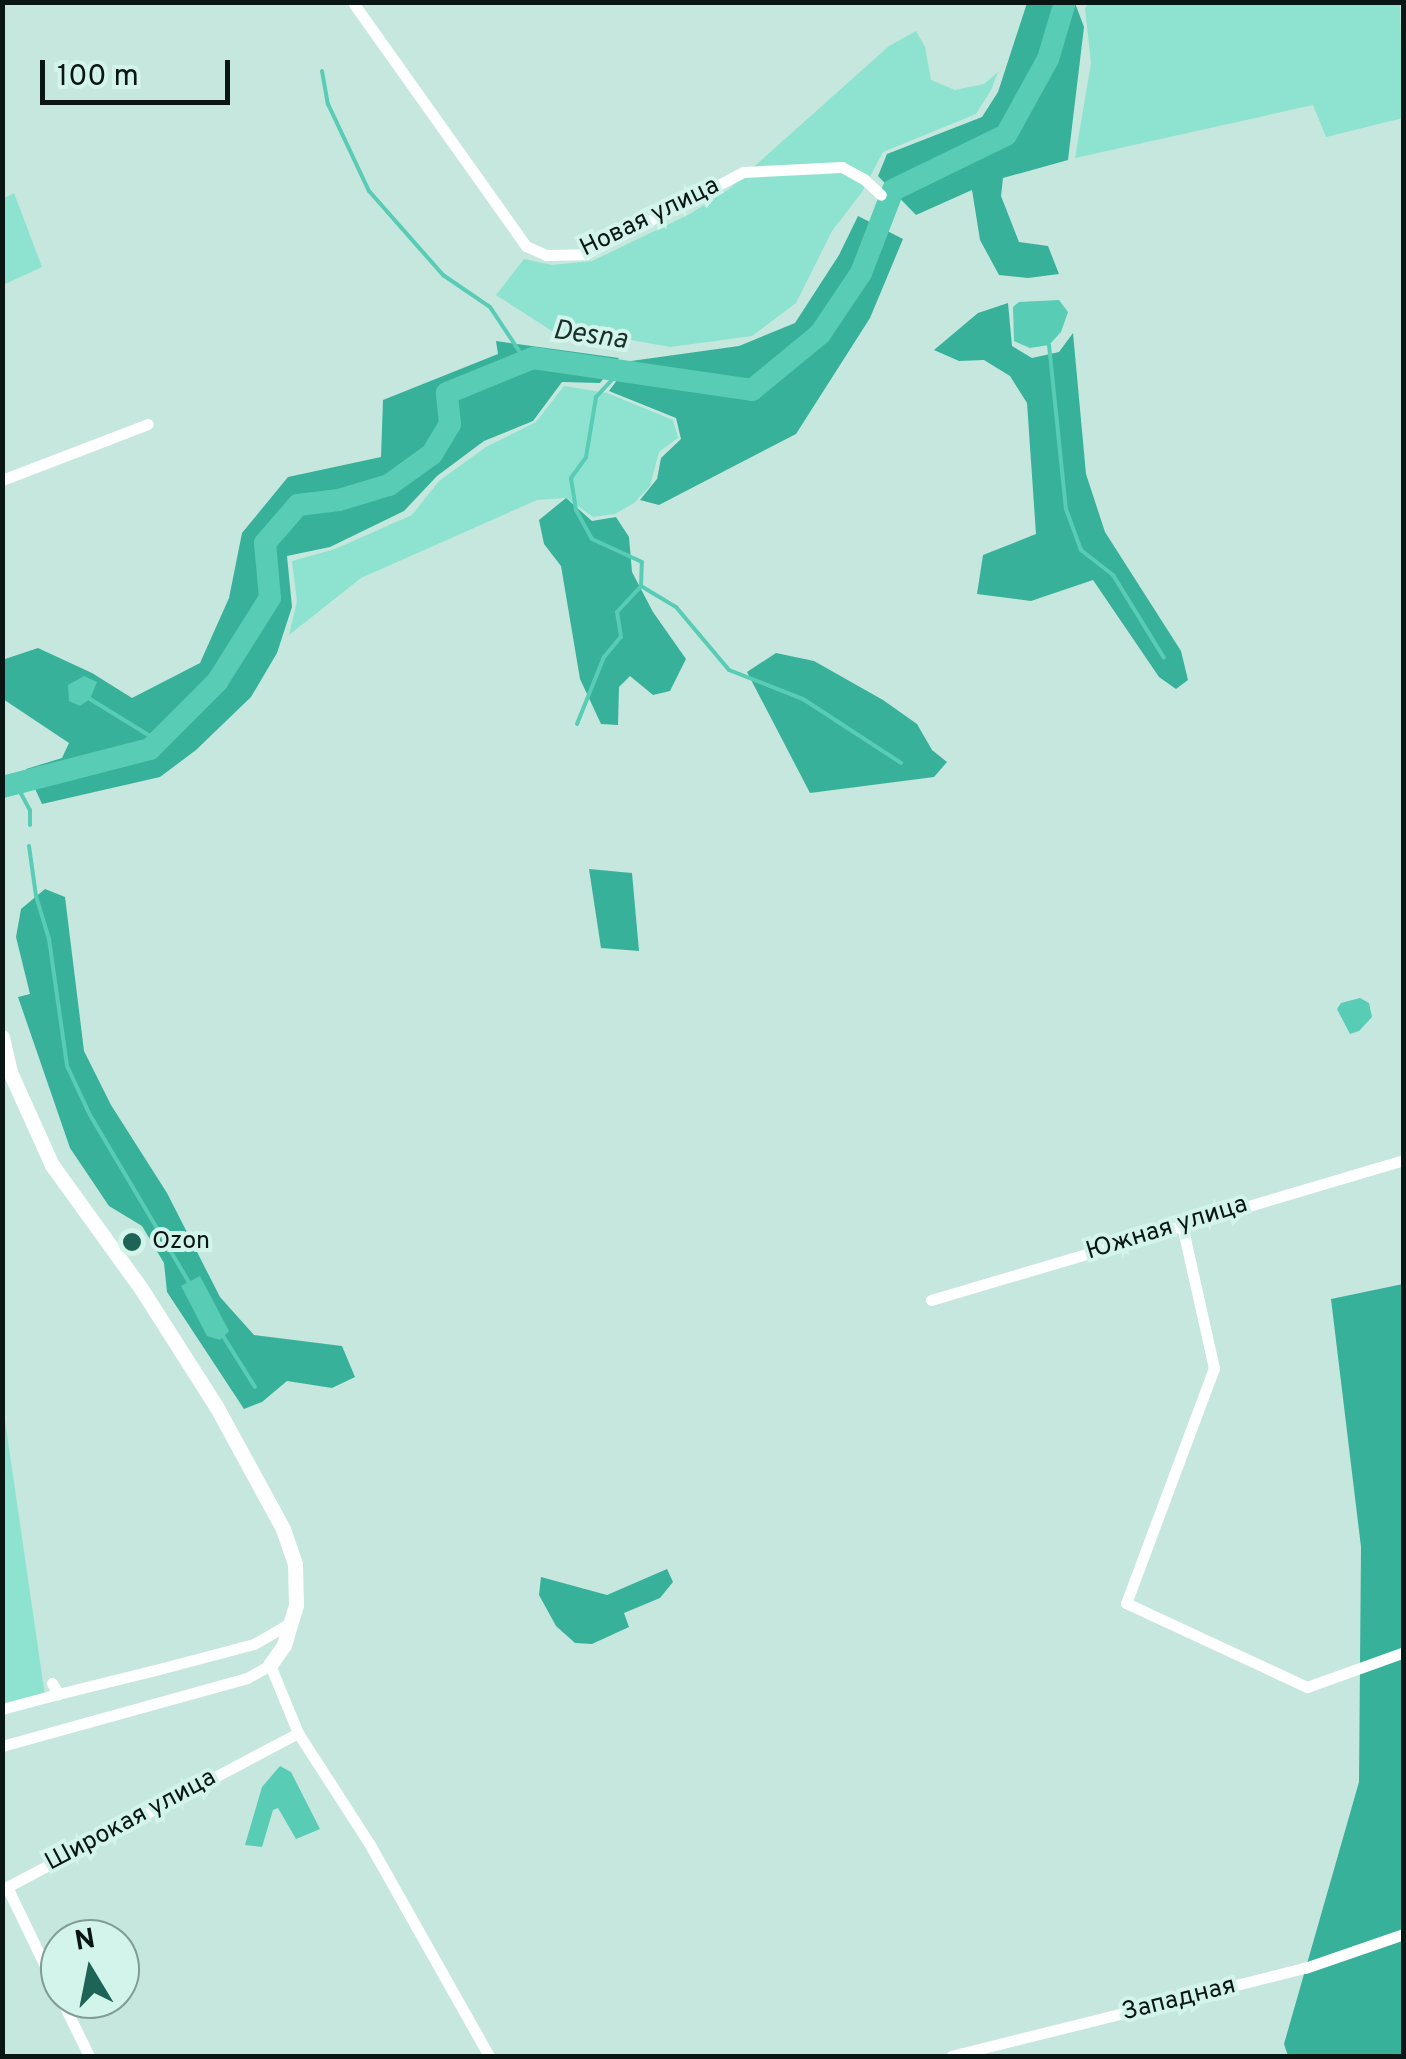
<!DOCTYPE html>
<html>
<head>
<meta charset="utf-8">
<style>
  body { margin:0 }
  #map { position:relative; width:1406px; height:2059px; overflow:hidden; background:#c5e7de; font-family:Overpass,sans-serif }
  div>[style] { position:absolute }
  [style*='--x'] { left:calc(var(--x)*1px); top:calc(var(--y)*1px); width:calc(var(--w)*1px); rotate:calc(var(--a)*1deg) }
  .green>* { inset:0; background:#8de3cf }
  .forest>* { inset:0; background:#38b19b }
  .water>* { inset:0; background:#58ccb4 }
  .stream>* { height:4px; margin:-2px; padding:0 2px; transform-origin:2px; border-radius:2px; background:#58ccb4 }
  .river>* { height:22px; margin:-11px; padding:0 11px; transform-origin:11px; border-radius:11px; background:#58ccb4 }
  .street>* { height:11px; margin:-5.5px; padding:0 5.5px; transform-origin:5.5px; border-radius:5.5px; background:#fff }
  .secondary>* { height:15px; margin:-7.5px; padding:0 7.5px; transform-origin:7.5px; border-radius:7.5px; background:#fff }
  .dots>* { width:28px; height:28px; translate:-50% -50%; box-sizing:border-box; border:5px solid #d2f4eb; border-radius:50% }
  span { translate:-50% -50%; white-space:nowrap; text-align:center; line-height:1.15; -webkit-text-stroke:8px #d2f4eb; paint-order:stroke }
  .street-label { font-size:25px; color:#0a1613 }
  .poi-label { font-size:25px; color:#0a1613 }
  .left { translate:0 -50%; text-align:left }
  .water-label { font-size:28px; color:#1a2f2a; font-style:italic }
  .frame { position:absolute; inset:0; border:5px solid #0a1613; pointer-events:none }
  .north { position:absolute; left:40px; top:1919px; width:100px; height:100px; box-sizing:border-box; background:#d2f4eb; border:2px solid #829b95; border-radius:50%; rotate:350deg; font-size:28px; font-weight:700; line-height:40px; text-align:center; color:#0a1613 }
  .north::after { content:''; display:block; margin:auto; width:35px; height:45px; background:#1d6356; clip-path:polygon(50% 0,100% 100%,50% 72%,0 100%) }
  .scale { position:absolute; left:40px; top:60px; width:190px; height:45px; box-sizing:border-box; border:5px solid #0a1613; border-top:0; padding-left:12px; font-size:30px; line-height:35px; white-space:nowrap; color:#0a1613; -webkit-text-stroke:8px #d2f4eb; paint-order:stroke }
</style>
</head>
<body>
<div id="map">
  <div class="green">
    <div style="clip-path:polygon(1400px 3px,1403px 118px,1326px 137px,1313px 105px,1075px 158px,1091px 63px,1085px 8px,1089px 3px)"></div>
    <div style="clip-path:polygon(916px 31px,925px 47px,931px 80px,955px 90px,984px 84px,998px 72px,991px 90px,976px 114px,883px 152px,862px 192px,832px 231px,796px 303px,752px 336px,670px 347px,593px 333px,552px 331px,496px 295px,524px 259px,552px 265px,592px 261px,690px 214px,729px 189px,889px 46px)"></div>
    <div style="clip-path:polygon(14px 193px,42px 267px,3px 285px,3px 199px)"></div>
    <div style="clip-path:polygon(564px 386px,607px 393px,673px 420px,678px 438px,659px 452px,650px 486px,634px 503px,615px 514px,593px 517px,566px 498px,537px 500px,361px 578px,289px 635px,297px 601px,292px 561px,335px 549px,412px 515px,439px 481px,486px 447px,536px 422px)"></div>
    <div style="clip-path:polygon(2px 1400px,46px 1703px,3px 1715px,2px 1715px)"></div>
  </div>
  <div class="forest">
    <div style="clip-path:polygon(1027px 3px,1075px 3px,1084px 27px,1068px 160px,1003px 178px,1001px 196px,1019px 242px,1048px 246px,1059px 274px,1028px 278px,999px 275px,980px 240px,972px 190px,916px 215px,878px 176px,887px 154px,982px 117px,998px 92px)"></div>
    <div style="clip-path:polygon(858px 216px,903px 239px,870px 318px,796px 434px,659px 505px,640px 500px,657px 479px,661px 458px,681px 439px,676px 418px,609px 391px,631px 361px,739px 346px,795px 323px,839px 255px)"></div>
    <div style="clip-path:polygon(1008px 303px,1012px 346px,1032px 358px,1059px 352px,1073px 333px,1086px 474px,1105px 532px,1181px 651px,1188px 680px,1176px 689px,1159px 677px,1093px 580px,1031px 601px,977px 594px,983px 555px,1036px 534px,1027px 403px,1010px 376px,984px 360px,959px 361px,934px 350px,978px 313px)"></div>
    <div style="clip-path:polygon(496px 341px,619px 358px,600px 383px,562px 382px,533px 421px,484px 441px,437px 476px,404px 511px,330px 547px,287px 556px,292px 607px,277px 653px,251px 697px,196px 750px,160px 777px,42px 804px,26px 769px,62px 758px,69px 743px,3px 699px,2px 660px,38px 648px,92px 673px,132px 698px,200px 663px,229px 598px,242px 533px,288px 477px,381px 457px,383px 400px,498px 354px)"></div>
    <div style="clip-path:polygon(566px 498px,592px 521px,616px 517px,629px 537px,632px 572px,653px 612px,686px 659px,670px 691px,653px 695px,630px 676px,619px 687px,618px 725px,601px 724px,580px 679px,561px 566px,544px 544px,539px 520px)"></div>
    <div style="clip-path:polygon(776px 653px,814px 661px,883px 700px,917px 724px,932px 750px,947px 762px,934px 777px,810px 793px,747px 672px)"></div>
    <div style="clip-path:polygon(589px 869px,632px 873px,639px 951px,601px 948px)"></div>
    <div style="clip-path:polygon(45px 889px,65px 897px,84px 1051px,111px 1105px,167px 1193px,220px 1297px,254px 1335px,342px 1346px,355px 1377px,332px 1388px,287px 1381px,262px 1402px,244px 1409px,167px 1292px,164px 1263px,142px 1226px,109px 1206px,70px 1148px,18px 997px,30px 994px,16px 937px,21px 909px)"></div>
    <div style="clip-path:polygon(1403px 1284px,1403px 2056px,1288px 2056px,1284px 2044px,1359px 1782px,1361px 1547px,1331px 1299px)"></div>
    <div style="clip-path:polygon(667px 1569px,673px 1582px,660px 1598px,624px 1613px,629px 1627px,592px 1644px,575px 1643px,556px 1626px,539px 1595px,541px 1577px,607px 1595px)"></div>
  </div>
  <div class="water">
    <div style="clip-path:polygon(1059px 300px,1068px 312px,1061px 332px,1049px 345px,1030px 348px,1014px 341px,1013px 307px,1019px 302px)"></div>
    <div style="clip-path:polygon(84px 676px,97px 682px,90px 699px,80px 706px,69px 701px,68px 685px)"></div>
    <div style="clip-path:polygon(1360px 998px,1369px 1003px,1372px 1017px,1359px 1031px,1350px 1034px,1337px 1009px,1341px 1003px)"></div>
    <div style="clip-path:polygon(200px 1276px,229px 1331px,220px 1340px,207px 1336px,181px 1286px)"></div>
    <div style="clip-path:polygon(280px 1766px,291px 1772px,320px 1829px,296px 1839px,278px 1808px,273px 1810px,262px 1847px,245px 1845px,262px 1787px)"></div>
  </div>
  <div class="stream">
    <div style="--x:322;--y:71;--w:34;--a:80"></div>
    <div style="--x:328;--y:104;--w:96;--a:64.8"></div>
    <div style="--x:369;--y:191;--w:112;--a:48.6"></div>
    <div style="--x:443;--y:275;--w:57;--a:34.2"></div>
    <div style="--x:490;--y:307;--w:67;--a:56.5"></div>
    <div style="--x:1049;--y:345;--w:165;--a:84.1"></div>
    <div style="--x:1066;--y:509;--w:44;--a:69.9"></div>
    <div style="--x:1081;--y:550;--w:41;--a:38"></div>
    <div style="--x:1113;--y:575;--w:97;--a:58.4"></div>
    <div style="--x:641;--y:586;--w:41;--a:31"></div>
    <div style="--x:676;--y:607;--w:82;--a:49.9"></div>
    <div style="--x:729;--y:670;--w:79;--a:21.4"></div>
    <div style="--x:803;--y:699;--w:117;--a:33.1"></div>
    <div style="--x:90;--y:699;--w:80;--a:31.7"></div>
    <div style="--x:577;--y:724;--w:72;--a:-68.1"></div>
    <div style="--x:604;--y:657;--w:26;--a:-50"></div>
    <div style="--x:621;--y:637;--w:25;--a:-99"></div>
    <div style="--x:617;--y:612;--w:35;--a:-47"></div>
    <div style="--x:641;--y:586;--w:24;--a:-88"></div>
    <div style="--x:642;--y:562;--w:55;--a:-155.3"></div>
    <div style="--x:592;--y:539;--w:33;--a:-119"></div>
    <div style="--x:576;--y:510;--w:32;--a:-99"></div>
    <div style="--x:571;--y:478;--w:26;--a:-54"></div>
    <div style="--x:586;--y:457;--w:61;--a:-80.5"></div>
    <div style="--x:596;--y:397;--w:35;--a:-47"></div>
    <div style="--x:17;--y:786;--w:27;--a:62"></div>
    <div style="--x:30;--y:810;--w:15;--a:90"></div>
    <div style="--x:29;--y:846;--w:50;--a:82"></div>
    <div style="--x:36;--y:896;--w:45;--a:73.2"></div>
    <div style="--x:49;--y:939;--w:128;--a:81.9"></div>
    <div style="--x:67;--y:1066;--w:54;--a:64.9"></div>
    <div style="--x:90;--y:1115;--w:199;--a:59.4"></div>
    <div style="--x:223;--y:1336;--w:60;--a:57.9"></div>
  </div>
  <div class="river">
    <div style="--x:2;--y:787;--w:153;--a:-14.4"></div>
    <div style="--x:150;--y:749;--w:95;--a:-45"></div>
    <div style="--x:217;--y:682;--w:99;--a:-57.8"></div>
    <div style="--x:270;--y:598;--w:55;--a:-95.2"></div>
    <div style="--x:265;--y:543;--w:50;--a:-49"></div>
    <div style="--x:298;--y:505;--w:41;--a:-7"></div>
    <div style="--x:339;--y:500;--w:52;--a:-16.7"></div>
    <div style="--x:389;--y:485;--w:53;--a:-35.8"></div>
    <div style="--x:432;--y:454;--w:35;--a:-59"></div>
    <div style="--x:450;--y:424;--w:31;--a:-96"></div>
    <div style="--x:447;--y:393;--w:93;--a:-22.1"></div>
    <div style="--x:533;--y:358;--w:221;--a:8.3"></div>
    <div style="--x:752;--y:390;--w:88;--a:-39.5"></div>
    <div style="--x:820;--y:334;--w:73;--a:-56.1"></div>
    <div style="--x:861;--y:273;--w:89;--a:-68.9"></div>
    <div style="--x:893;--y:190;--w:126;--a:-26"></div>
    <div style="--x:1006;--y:135;--w:87;--a:-61.1"></div>
    <div style="--x:1048;--y:59;--w:59;--a:-73.4"></div>
  </div>
  <div class="street">
    <div style="--x:354;--y:4;--w:297;--a:54.6"></div>
    <div style="--x:526;--y:246;--w:22;--a:24"></div>
    <div style="--x:546;--y:255;--w:39;--a:-1"></div>
    <div style="--x:585;--y:254;--w:178;--a:-27.4"></div>
    <div style="--x:743;--y:172;--w:99;--a:-2.9"></div>
    <div style="--x:842;--y:167;--w:25;--a:29"></div>
    <div style="--x:864;--y:179;--w:23;--a:43"></div>
    <div style="--x:2;--y:480;--w:156;--a:-21"></div>
    <div style="--x:1182;--y:1225;--w:147;--a:77.4"></div>
    <div style="--x:1214;--y:1368;--w:251;--a:110.5"></div>
    <div style="--x:1126;--y:1603;--w:200;--a:24.9"></div>
    <div style="--x:1307;--y:1687;--w:103;--a:-19.8"></div>
    <div style="--x:931;--y:1300;--w:493;--a:-16.5"></div>
    <div style="--x:52;--y:1683;--w:13;--a:61"></div>
    <div style="--x:58;--y:1694;--w:108;--a:-13.9"></div>
    <div style="--x:163;--y:1668;--w:94;--a:-14.8"></div>
    <div style="--x:254;--y:1644;--w:44;--a:-30.1"></div>
    <div style="--x:2;--y:1709;--w:58;--a:-15"></div>
    <div style="--x:298;--y:1733;--w:131;--a:57.2"></div>
    <div style="--x:369;--y:1843;--w:244;--a:60.6"></div>
    <div style="--x:2;--y:1746;--w:254;--a:-15.5"></div>
    <div style="--x:247;--y:1678;--w:26;--a:-29"></div>
    <div style="--x:270;--y:1665;--w:74;--a:67.6"></div>
    <div style="--x:298;--y:1733;--w:329;--a:152.1"></div>
    <div style="--x:7;--y:1887;--w:122;--a:64.3"></div>
    <div style="--x:61;--y:1999;--w:64;--a:63.8"></div>
    <div style="--x:951;--y:2056;--w:365;--a:-14"></div>
    <div style="--x:1305;--y:1968;--w:105;--a:-19"></div>
  </div>
  <div class="secondary">
    <div style="--x:2;--y:1037;--w:36;--a:77"></div>
    <div style="--x:10;--y:1072;--w:102;--a:65.7"></div>
    <div style="--x:52;--y:1165;--w:154;--a:54.2"></div>
    <div style="--x:142;--y:1290;--w:138;--a:57.5"></div>
    <div style="--x:216;--y:1406;--w:140;--a:61.4"></div>
    <div style="--x:283;--y:1529;--w:37;--a:71"></div>
    <div style="--x:295;--y:1564;--w:41;--a:88.6"></div>
    <div style="--x:296;--y:1605;--w:42;--a:106.7"></div>
    <div style="--x:284;--y:1645;--w:24;--a:125"></div>
  </div>
  <div class="dots">
    <div style="left:132px;top:1242px;background:#1d6356"></div>
  </div>
  <div class="street-label">
    <span style="left:650px;top:218px;rotate:-26deg">Новая улица</span>
    <span style="left:1167px;top:1229px;rotate:-17deg">Южная улица</span>
    <span style="left:131px;top:1821px;rotate:-28deg">Широкая улица</span>
    <span style="left:1179px;top:2000px;rotate:-14deg">Западная</span>
  </div>
  <div class="poi-label">
    <span class="left" style="left:152px;top:1242px">Ozon</span>
  </div>
  <div class="water-label">
    <span style="left:590px;top:336px;rotate:8deg">Desna</span>
  </div>
  <div class="frame"></div>
  <div class="north">N</div>
  <div class="scale">100 m</div>
</div>
</body>
</html>
